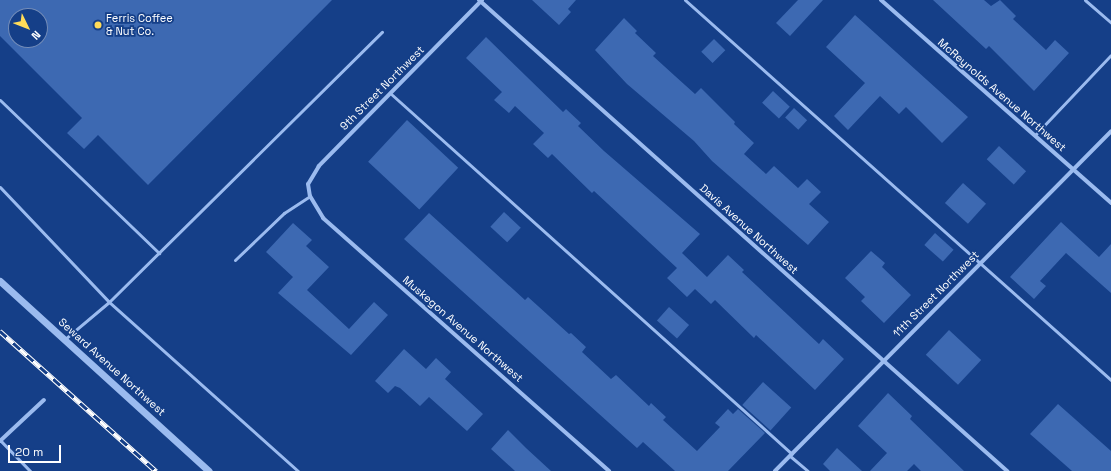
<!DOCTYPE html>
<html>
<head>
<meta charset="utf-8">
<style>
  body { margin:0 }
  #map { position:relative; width:1111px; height:471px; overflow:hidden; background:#153f88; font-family:"Space Grotesk",sans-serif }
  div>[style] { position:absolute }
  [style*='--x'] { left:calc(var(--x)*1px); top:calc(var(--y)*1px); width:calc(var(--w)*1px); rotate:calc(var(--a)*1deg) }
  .building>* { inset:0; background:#3d69b2; transform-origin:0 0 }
  .service>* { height:3px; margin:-1.5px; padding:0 1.5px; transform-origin:1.5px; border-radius:1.5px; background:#9bbbef }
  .minor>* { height:4px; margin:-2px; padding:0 2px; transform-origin:2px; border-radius:2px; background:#9bbbef }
  .tertiary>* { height:7px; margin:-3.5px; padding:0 3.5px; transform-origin:3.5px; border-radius:3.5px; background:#9bbbef }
  .rail>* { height:4.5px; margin-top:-2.25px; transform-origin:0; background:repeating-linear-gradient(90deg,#153f88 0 9px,#fff 0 18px); box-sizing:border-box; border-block:1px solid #fff }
  .dots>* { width:11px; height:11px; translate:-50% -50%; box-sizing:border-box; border:2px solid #153f88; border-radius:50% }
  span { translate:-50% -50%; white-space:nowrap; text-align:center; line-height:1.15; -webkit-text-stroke:3.5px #153f88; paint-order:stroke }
  .poi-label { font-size:11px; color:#fff }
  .left { translate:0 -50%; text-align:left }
  .street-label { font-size:11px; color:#fff }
  .north { position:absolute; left:8px; top:8px; width:40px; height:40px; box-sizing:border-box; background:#153f88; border:1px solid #738cb8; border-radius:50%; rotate:133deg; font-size:11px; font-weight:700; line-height:16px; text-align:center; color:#fff }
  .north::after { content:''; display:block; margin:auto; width:14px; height:18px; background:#ffdb59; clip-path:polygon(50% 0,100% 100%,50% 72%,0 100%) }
  .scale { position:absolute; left:8px; top:445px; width:53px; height:18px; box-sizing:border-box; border:2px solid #fff; border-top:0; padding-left:5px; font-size:12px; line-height:14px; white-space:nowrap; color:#fff; -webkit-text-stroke:3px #153f88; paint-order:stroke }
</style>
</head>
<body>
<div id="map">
  <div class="building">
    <div style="clip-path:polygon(evenodd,0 0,332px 0,148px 185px,98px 135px,84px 149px,67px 133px,82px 118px,0 36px,0 0,16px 16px,40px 16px,40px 40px,16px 40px,16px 16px)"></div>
    <div style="clip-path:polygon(532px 0,576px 0,568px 9px,571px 12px,559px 25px)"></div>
    <div style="clip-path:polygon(798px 0,823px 0,790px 36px,776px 23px)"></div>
    <div style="clip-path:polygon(933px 0,984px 0,991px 6px,1000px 0,1016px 16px,1013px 19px,1046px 50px,1055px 40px,1069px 53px,1034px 91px,989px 46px,986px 49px)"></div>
    <div style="clip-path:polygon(855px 15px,968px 117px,942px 143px,906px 107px,899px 114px,880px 96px,848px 130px,834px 116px,865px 83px,826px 47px)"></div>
    <div style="clip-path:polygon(624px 18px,637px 31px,635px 33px,656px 53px,653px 56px,675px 76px,695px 94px,701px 88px,735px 122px,734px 124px,754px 143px,744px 154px,766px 174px,774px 166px,798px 188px,807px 179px,821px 192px,809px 204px,829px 222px,808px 245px,712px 161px,694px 141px,627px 84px,595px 50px)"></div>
    <div style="clip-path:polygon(486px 37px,563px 112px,566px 109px,581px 123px,578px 126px,604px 151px,700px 234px,682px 253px,707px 277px,728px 255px,744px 270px,742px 272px,819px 344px,823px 339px,844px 359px,815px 390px,756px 335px,754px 338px,715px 300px,711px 304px,695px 289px,687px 297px,667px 278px,677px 268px,594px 191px,592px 193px,552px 154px,548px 158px,533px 144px,544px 133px,515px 106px,509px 113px,494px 100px,502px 92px,466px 58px)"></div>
    <div style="left:714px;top:39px;width:16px;height:18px;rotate:45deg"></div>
    <div style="left:773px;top:91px;width:23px;height:16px;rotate:43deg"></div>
    <div style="left:794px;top:108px;width:18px;height:13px;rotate:43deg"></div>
    <div style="left:407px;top:120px;width:70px;height:57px;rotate:43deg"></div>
    <div style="left:999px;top:146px;width:37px;height:18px;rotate:43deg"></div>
    <div style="left:963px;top:183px;width:31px;height:27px;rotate:42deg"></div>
    <div style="left:504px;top:212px;width:23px;height:20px;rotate:43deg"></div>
    <div style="clip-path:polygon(429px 213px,525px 300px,528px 297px,569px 334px,571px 333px,586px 347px,582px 352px,611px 379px,616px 375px,649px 406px,651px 403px,666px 417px,663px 420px,697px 451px,720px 427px,715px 423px,728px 409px,733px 414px,738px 409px,765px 433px,728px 471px,675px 471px,643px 442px,637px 448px,404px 239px)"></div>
    <div style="clip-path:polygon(1061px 222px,1099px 257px,1111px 244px,1111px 293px,1066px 253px,1040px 281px,1046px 286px,1034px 299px,1010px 277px)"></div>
    <div style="clip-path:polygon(293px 223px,312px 240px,306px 246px,329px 267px,307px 290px,349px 329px,374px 302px,388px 315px,351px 355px,278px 293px,293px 277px,266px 252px)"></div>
    <div style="left:935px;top:233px;width:25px;height:16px;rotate:42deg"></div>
    <div style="clip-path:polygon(871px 251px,885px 263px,882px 267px,911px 295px,884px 323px,861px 301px,865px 297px,845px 278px)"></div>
    <div style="left:669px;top:307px;width:27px;height:18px;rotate:42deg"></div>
    <div style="left:949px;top:330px;width:44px;height:34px;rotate:43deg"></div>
    <div style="clip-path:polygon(404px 349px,426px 369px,436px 358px,451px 372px,445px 379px,483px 414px,467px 431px,429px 397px,420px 406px,400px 388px,395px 386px,388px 393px,375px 381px)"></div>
    <div style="left:763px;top:382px;width:38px;height:31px;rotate:42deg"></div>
    <div style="clip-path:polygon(888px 393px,912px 416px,910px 419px,964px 471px,921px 471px,914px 464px,907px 471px,870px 471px,887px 453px,858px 426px)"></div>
    <div style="clip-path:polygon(1058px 404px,1111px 451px,1111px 471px,1072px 471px,1030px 434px)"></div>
    <div style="clip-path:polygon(508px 430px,526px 448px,551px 471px,515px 471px,491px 449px)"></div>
    <div style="clip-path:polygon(837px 448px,862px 471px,830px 471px,823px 464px)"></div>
  </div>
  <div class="service">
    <div style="--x:685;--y:0;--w:571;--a:41.73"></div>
    <div style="--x:1085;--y:0;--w:35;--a:41"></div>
    <div style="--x:390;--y:93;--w:540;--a:41.92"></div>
    <div style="--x:0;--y:100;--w:221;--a:43.9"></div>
    <div style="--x:1035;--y:135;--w:110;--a:-46.5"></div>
    <div style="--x:0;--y:187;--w:158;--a:46.5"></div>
    <div style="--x:109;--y:302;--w:57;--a:139.9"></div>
    <div style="--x:235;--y:260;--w:68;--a:-43.8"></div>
    <div style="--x:284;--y:213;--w:31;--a:-33"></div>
    <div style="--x:0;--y:440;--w:43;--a:45.9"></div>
    <div style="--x:790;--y:456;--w:23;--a:40"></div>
    <div style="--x:298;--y:471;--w:254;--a:-138.2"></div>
    <div style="--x:109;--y:302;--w:384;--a:-44.7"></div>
  </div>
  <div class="minor">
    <div style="--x:479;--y:0;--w:708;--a:41.73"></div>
    <div style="--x:482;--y:0;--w:233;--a:134.5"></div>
    <div style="--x:319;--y:166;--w:21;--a:121"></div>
    <div style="--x:308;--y:184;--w:12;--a:81"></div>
    <div style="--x:310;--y:196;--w:26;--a:59"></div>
    <div style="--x:323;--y:218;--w:382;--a:41.5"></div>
    <div style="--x:881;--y:0;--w:307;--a:41.4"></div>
    <div style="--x:0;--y:441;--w:60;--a:-43"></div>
    <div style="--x:775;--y:471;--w:478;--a:-45.3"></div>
  </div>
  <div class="tertiary">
    <div style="--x:0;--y:281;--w:282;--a:42.3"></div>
  </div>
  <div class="rail">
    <div style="--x:0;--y:331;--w:210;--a:41.9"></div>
  </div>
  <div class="dots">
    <div style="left:98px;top:25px;background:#ffdb59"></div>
  </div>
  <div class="poi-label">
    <span class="left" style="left:106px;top:25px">Ferris Coffee<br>&amp; Nut Co.</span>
  </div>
  <div class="street-label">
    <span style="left:382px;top:88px;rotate:-45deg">9th Street Northwest</span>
    <span style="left:1002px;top:95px;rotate:41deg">McReynolds Avenue Northwest</span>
    <span style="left:749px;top:229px;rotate:42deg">Davis Avenue Northwest</span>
    <span style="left:936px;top:294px;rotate:-45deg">11th Street Northwest</span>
    <span style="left:463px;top:329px;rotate:41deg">Muskegon Avenue Northwest</span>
    <span style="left:112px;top:367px;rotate:42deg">Seward Avenue Northwest</span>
  </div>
  <div class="north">N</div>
  <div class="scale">20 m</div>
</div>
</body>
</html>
